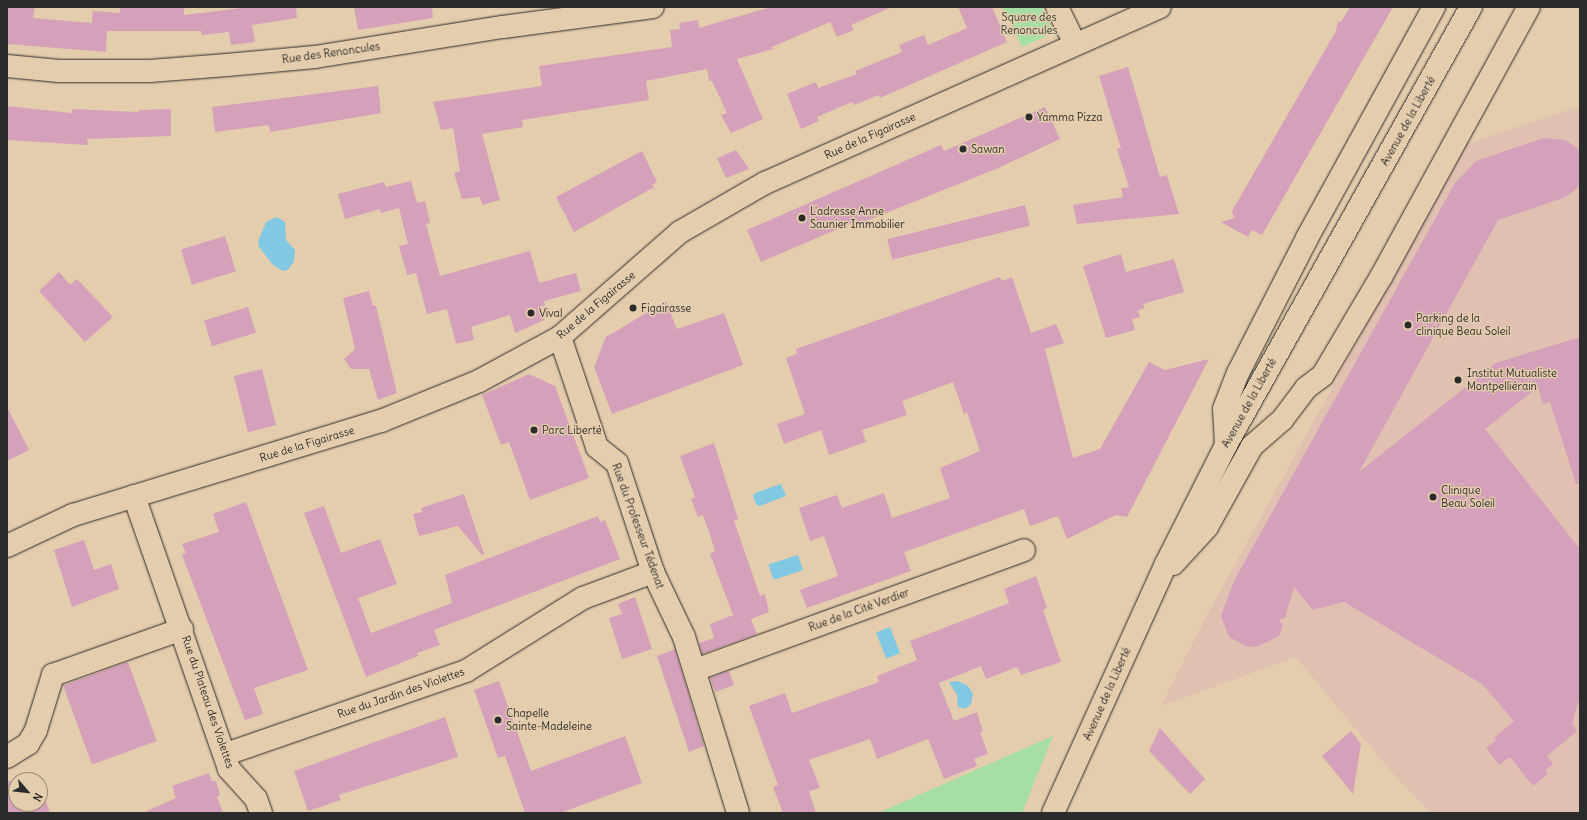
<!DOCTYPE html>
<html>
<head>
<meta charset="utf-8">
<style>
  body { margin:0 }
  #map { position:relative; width:1587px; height:820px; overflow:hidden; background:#e4cdad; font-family:Delius,sans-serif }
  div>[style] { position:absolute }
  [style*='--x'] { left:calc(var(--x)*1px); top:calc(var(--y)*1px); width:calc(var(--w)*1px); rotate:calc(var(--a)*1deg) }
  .built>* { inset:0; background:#e0c0b1 }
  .green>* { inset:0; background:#a6dea3 }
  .water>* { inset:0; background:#81c8e2; transform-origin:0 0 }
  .building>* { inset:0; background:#d5a0b9; transform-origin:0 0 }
  .roads { filter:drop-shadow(0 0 1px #2b2b2b) drop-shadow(0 0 1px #2b2b2b) }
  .minor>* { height:22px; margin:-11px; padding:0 11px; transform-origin:11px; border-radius:11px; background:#e4cdad }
  .primary>* { height:22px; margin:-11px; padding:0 11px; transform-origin:11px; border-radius:11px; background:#e4cdad }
  .dots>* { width:11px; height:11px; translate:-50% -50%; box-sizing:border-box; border:2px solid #e4cdad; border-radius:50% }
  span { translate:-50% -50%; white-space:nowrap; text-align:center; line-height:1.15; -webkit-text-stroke:3px #e4cdad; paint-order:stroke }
  .park-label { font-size:11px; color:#373d37 }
  .street-label { font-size:11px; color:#2b2b2b }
  .poi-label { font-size:11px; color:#2b2b2b }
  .left { translate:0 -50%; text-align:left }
  .frame { position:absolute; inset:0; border:8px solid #2b2b2b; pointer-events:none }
  .north { position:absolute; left:8px; top:772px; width:40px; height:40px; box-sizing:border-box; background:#e4cdad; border:1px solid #9a8c79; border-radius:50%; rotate:118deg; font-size:11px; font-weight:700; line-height:16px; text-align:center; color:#2b2b2b }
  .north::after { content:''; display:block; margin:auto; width:14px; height:18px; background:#2b2b2b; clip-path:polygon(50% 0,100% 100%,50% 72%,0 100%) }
</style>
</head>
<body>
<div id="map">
  <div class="built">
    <div style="clip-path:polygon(1580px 106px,1580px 813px,1430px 813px,1387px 767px,1296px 657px,1161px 706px,1206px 617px,1466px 144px)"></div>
  </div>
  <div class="green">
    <div style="clip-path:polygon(1002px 7px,1042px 7px,1051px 28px,1045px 37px,1022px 47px)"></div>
    <div style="clip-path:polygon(1053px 736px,1022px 813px,878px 813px)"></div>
  </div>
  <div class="water">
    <div style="clip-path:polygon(277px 217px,285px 222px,286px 240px,295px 250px,294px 261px,288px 270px,283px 271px,273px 265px,259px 247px,258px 242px,266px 222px)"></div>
    <div style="clip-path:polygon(781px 484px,786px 496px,760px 506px,756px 504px,753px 496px,755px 493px)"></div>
    <div style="left:798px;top:555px;width:16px;height:31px;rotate:72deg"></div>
    <div style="left:890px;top:627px;width:28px;height:15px;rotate:69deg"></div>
    <div style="clip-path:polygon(958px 681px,968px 686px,973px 694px,971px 704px,965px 709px,958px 707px,957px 695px,949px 682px)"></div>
  </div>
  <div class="building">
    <div style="clip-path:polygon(7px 7px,35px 7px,33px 18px,92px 23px,93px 11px,120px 13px,120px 7px,184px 7px,184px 15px,250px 7px,296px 7px,297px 18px,252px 25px,255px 42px,231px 45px,229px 32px,202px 35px,201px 31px,107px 31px,106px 52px,7px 44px)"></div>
    <div style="clip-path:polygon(354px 7px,432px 7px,433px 18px,358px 30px)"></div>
    <div style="clip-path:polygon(771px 7px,892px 7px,851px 25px,854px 30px,837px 37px,830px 22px,772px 47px,773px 49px,737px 59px,763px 119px,731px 133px,721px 115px,727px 113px,712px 81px,709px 81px,707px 69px,646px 81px,649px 100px,522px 120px,523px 127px,482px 134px,500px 200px,482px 205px,480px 197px,462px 199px,454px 173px,460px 171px,453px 128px,441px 130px,433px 102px,542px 86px,539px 66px,672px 47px,670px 30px,680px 29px,679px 23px,698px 20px,699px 28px)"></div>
    <div style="clip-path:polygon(958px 7px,992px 7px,1007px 42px,880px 98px,879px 95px,854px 105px,852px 102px,817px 117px,819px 121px,801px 129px,787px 94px,816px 82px,818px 88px,857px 74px,855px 71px,902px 52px,899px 45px,924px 35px,928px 45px,967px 28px)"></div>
    <div style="clip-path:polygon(1350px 7px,1393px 7px,1262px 235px,1252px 230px,1248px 237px,1221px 222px,1234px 218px,1232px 211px,1336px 31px,1338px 21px,1341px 22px)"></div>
    <div style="clip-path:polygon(1128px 67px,1160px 177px,1167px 175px,1179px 214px,1077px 224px,1073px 205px,1123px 197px,1121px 188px,1129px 187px,1117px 149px,1121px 148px,1099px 76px)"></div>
    <div style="clip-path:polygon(378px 86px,381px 113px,270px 132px,269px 125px,215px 132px,212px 107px)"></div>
    <div style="clip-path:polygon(7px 106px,72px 113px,72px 109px,139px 112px,139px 110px,171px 109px,171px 136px,87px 139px,88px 145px,7px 140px)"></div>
    <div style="clip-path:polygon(1045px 107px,1060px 139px,996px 169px,856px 225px,854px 222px,761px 262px,747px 230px,941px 145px,944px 151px)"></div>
    <div style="clip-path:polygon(1544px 138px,1565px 140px,1580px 150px,1580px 186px,1566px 197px,1498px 220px,1359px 472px,1496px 363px,1580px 337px,1580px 484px,1576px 484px,1550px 402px,1543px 404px,1538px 387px,1485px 429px,1580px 549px,1580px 696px,1572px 724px,1577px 731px,1547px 756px,1553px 764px,1545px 770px,1548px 774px,1533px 786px,1510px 757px,1499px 765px,1486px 748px,1496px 740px,1494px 738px,1514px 721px,1482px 684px,1344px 602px,1313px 610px,1294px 587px,1285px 618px,1279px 620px,1283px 625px,1279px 636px,1259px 646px,1248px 647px,1229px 637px,1221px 616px,1234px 581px,1455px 183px,1476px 161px)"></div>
    <div style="clip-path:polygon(736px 150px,749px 169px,726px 178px,717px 158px)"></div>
    <div style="clip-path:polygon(642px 151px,657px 182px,652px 185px,654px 187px,574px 232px,556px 197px)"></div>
    <div style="clip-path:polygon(411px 181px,417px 203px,425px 201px,430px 223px,426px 224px,440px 276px,530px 251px,539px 283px,576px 273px,581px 291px,544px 301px,545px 305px,540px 307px,544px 320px,515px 333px,510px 315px,471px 327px,474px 340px,456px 344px,447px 309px,427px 314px,416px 273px,407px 275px,399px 246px,408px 244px,399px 208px,381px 213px,380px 209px,345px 219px,338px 194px,384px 182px,386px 187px)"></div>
    <div style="left:1025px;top:205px;width:21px;height:142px;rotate:76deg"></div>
    <div style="left:225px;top:236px;width:37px;height:46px;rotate:73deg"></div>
    <div style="clip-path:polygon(1121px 254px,1126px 272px,1174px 259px,1184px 292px,1143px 304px,1145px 308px,1138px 310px,1140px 317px,1132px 319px,1135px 330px,1106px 338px,1083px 266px)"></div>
    <div style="clip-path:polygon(59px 272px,70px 285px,77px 279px,113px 317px,85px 342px,39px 291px)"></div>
    <div style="clip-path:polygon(1000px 277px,1002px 281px,1012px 277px,1031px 333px,1056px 324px,1064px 343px,1045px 349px,1073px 458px,1100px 449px,1149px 362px,1165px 370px,1209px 359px,1127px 517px,1116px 515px,1067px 539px,1058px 516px,1030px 526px,1024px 509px,904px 552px,911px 571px,807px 608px,800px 590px,838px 576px,824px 536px,810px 541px,799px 508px,837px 495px,842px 508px,884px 493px,892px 518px,950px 498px,940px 468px,980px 451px,967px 412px,964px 414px,953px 382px,902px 401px,907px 415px,862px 430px,866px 442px,829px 455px,821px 430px,784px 444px,777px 424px,805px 414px,786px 358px,797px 354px,796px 349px)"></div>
    <div style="clip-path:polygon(369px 291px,373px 306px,376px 306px,397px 393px,378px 400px,369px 369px,351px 369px,344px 359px,355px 349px,343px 298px)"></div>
    <div style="clip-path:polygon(666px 301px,677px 329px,724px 313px,743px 365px,612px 414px,594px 367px,606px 337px)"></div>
    <div style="left:248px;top:307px;width:27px;height:46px;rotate:73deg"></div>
    <div style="left:262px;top:369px;width:58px;height:29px;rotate:76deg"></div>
    <div style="clip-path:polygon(529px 374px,555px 386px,589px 478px,530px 500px,509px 442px,501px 445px,482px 395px)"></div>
    <div style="clip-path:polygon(7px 407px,29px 450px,7px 461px)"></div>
    <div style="clip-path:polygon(714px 443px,738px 519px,734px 521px,760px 596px,765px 594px,769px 612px,751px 619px,757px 634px,702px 654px,699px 643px,714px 638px,710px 624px,733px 615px,710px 554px,715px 551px,710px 535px,703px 515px,698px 517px,691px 499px,695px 497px,680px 456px)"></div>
    <div style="clip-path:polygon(464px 494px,484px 554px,482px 555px,458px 526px,419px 536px,413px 514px,422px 512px,421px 508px)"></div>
    <div style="clip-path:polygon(246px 502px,308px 670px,254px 688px,263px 714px,245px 720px,182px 555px,186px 553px,182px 544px,219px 532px,213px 514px)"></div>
    <div style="clip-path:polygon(324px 506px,341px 553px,380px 539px,397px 584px,358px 598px,371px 633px,452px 603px,445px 575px,598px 516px,600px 522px,605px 520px,620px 559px,434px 630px,440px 645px,417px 653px,418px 656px,366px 677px,304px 513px)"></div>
    <div style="clip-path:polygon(84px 540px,94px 570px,111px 564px,119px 589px,72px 607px,54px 550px)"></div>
    <div style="clip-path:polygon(1036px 576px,1047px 608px,1043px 610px,1061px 662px,1021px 675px,1017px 667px,986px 679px,981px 666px,939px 683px,954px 721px,977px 712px,983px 731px,980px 732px,988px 754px,974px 759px,977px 766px,944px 779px,928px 739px,877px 759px,870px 739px,809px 760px,820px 788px,809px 791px,816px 813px,783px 813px,773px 787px,778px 785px,749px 706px,785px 693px,792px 713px,879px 682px,877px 676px,917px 660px,910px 641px,1009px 603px,1004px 589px)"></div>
    <div style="clip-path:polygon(635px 597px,652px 649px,622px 659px,609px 618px,622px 614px,618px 604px)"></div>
    <div style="clip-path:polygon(675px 649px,704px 746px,689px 752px,657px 656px)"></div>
    <div style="left:128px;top:662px;width:84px;height:69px;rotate:70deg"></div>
    <div style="left:729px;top:671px;width:15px;height:20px;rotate:70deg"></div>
    <div style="clip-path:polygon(499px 681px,531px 771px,625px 736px,642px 783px,560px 813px,525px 813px,505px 756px,498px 758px,474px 690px)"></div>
    <div style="clip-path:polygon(445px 717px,458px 757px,339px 795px,341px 800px,308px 811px,294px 771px)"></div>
    <div style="clip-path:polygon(1160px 728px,1205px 779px,1190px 794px,1149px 751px)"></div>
    <div style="clip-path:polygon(1351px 731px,1361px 744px,1353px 794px,1322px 756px)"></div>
    <div style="clip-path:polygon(36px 773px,39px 780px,16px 780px,16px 804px,40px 804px,40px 784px,50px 813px,7px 813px,7px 782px)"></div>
    <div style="clip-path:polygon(209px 773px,212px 781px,216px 781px,220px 795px,217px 797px,223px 813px,143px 813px,176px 798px,172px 786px)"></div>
  </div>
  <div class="roads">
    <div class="minor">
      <div style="--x:1057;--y:7;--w:41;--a:64.1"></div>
      <div style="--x:7;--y:66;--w:52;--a:5.5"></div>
      <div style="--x:59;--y:71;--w:91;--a:0"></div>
      <div style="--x:150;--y:71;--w:77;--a:-4.5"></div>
      <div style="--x:227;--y:65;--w:88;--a:-5.2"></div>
      <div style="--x:315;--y:57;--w:190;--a:-9.1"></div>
      <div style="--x:503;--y:27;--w:151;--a:-7.6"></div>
      <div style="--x:560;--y:337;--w:116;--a:71.4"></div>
      <div style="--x:597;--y:447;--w:26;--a:39"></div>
      <div style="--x:617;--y:463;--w:115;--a:71.7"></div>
      <div style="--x:653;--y:572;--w:72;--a:64.5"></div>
      <div style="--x:684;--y:637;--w:184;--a:72.9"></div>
      <div style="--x:134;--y:496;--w:289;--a:70.8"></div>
      <div style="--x:229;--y:769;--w:40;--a:48"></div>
      <div style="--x:256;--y:799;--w:15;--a:70"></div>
      <div style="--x:7;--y:546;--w:73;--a:-25.2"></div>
      <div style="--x:73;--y:515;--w:322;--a:-17"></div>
      <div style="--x:381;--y:421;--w:106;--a:-22.2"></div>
      <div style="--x:479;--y:381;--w:92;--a:-28.5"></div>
      <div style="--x:560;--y:337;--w:159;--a:-41.2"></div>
      <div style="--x:680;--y:232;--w:98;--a:-30"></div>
      <div style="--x:765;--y:183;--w:432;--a:-24"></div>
      <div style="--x:695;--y:670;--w:350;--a:-20"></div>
      <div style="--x:226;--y:754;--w:254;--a:-19.1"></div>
      <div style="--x:466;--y:671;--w:138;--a:-32"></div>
      <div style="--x:583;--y:598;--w:75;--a:-20.4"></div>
      <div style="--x:7;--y:757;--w:25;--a:-32"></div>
      <div style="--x:28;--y:744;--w:16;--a:-60"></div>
      <div style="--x:36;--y:730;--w:58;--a:-72.8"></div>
      <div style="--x:53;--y:675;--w:137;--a:-19.6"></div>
    </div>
    <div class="primary">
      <div style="--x:1226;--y:445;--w:36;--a:-93"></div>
      <div style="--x:1224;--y:409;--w:39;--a:-69"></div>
      <div style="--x:1238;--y:373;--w:152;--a:-62.9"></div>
      <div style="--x:1307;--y:238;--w:264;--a:-61.2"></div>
      <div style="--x:1173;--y:564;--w:50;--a:-47.4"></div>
      <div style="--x:1207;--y:527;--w:93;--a:-60.9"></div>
      <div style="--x:1252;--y:446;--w:40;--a:-41"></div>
      <div style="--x:1282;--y:420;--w:40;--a:-53"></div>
      <div style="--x:1306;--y:388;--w:21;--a:-37"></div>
      <div style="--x:1323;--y:375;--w:114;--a:-59.4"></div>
      <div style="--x:1381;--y:277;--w:308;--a:-61.3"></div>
      <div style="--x:1053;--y:813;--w:273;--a:-65.6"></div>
      <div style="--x:1166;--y:564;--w:133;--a:-63.2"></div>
      <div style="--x:1226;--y:445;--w:502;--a:-60.78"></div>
    </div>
  </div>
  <div class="dots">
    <div style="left:1029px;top:117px;background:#2b2b2b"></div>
    <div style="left:963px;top:149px;background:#2b2b2b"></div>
    <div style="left:802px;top:218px;background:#2b2b2b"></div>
    <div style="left:633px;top:308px;background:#2b2b2b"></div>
    <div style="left:531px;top:313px;background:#2b2b2b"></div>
    <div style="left:1408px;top:325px;background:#2b2b2b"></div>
    <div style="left:1458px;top:380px;background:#2b2b2b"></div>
    <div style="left:534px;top:430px;background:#2b2b2b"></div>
    <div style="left:1433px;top:497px;background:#2b2b2b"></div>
    <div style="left:498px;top:720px;background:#2b2b2b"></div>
  </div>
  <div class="park-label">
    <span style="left:1029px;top:24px">Square des<br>Renoncules</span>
  </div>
  <div class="street-label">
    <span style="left:331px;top:53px;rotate:-8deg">Rue des Renoncules</span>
    <span style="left:1408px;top:121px;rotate:-61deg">Avenue de la Liberté</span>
    <span style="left:870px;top:136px;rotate:-24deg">Rue de la Figairasse</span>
    <span style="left:596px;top:305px;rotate:-40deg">Rue de la Figairasse</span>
    <span style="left:1249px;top:403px;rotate:-61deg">Avenue de la Liberté</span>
    <span style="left:307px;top:444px;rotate:-17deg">Rue de la Figairasse</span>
    <span style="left:638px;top:526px;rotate:70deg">Rue du Professeur Tédenat</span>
    <span style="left:859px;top:610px;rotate:-20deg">Rue de la Cité Verdier</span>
    <span style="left:401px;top:693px;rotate:-19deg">Rue du Jardin des Violettes</span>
    <span style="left:1107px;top:694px;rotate:-66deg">Avenue de la Liberté</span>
    <span style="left:208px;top:702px;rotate:71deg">Rue du Plateau des Violettes</span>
  </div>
  <div class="poi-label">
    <span class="left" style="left:1037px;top:117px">Yamma Pizza</span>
    <span class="left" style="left:971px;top:149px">Sawan</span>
    <span class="left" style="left:810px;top:218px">L'adresse Anne<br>Saunier Immobilier</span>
    <span class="left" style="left:641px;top:308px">Figairasse</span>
    <span class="left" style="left:539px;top:313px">Vival</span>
    <span class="left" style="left:1416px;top:325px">Parking de la<br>clinique Beau Soleil</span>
    <span class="left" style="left:1467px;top:380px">Institut Mutualiste<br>Montpelliérain</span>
    <span class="left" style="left:542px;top:430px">Parc Liberté</span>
    <span class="left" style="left:1441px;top:497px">Clinique<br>Beau Soleil</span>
    <span class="left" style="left:506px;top:720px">Chapelle<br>Sainte-Madeleine</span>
  </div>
  <div class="frame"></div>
  <div class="north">N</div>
</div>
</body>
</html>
